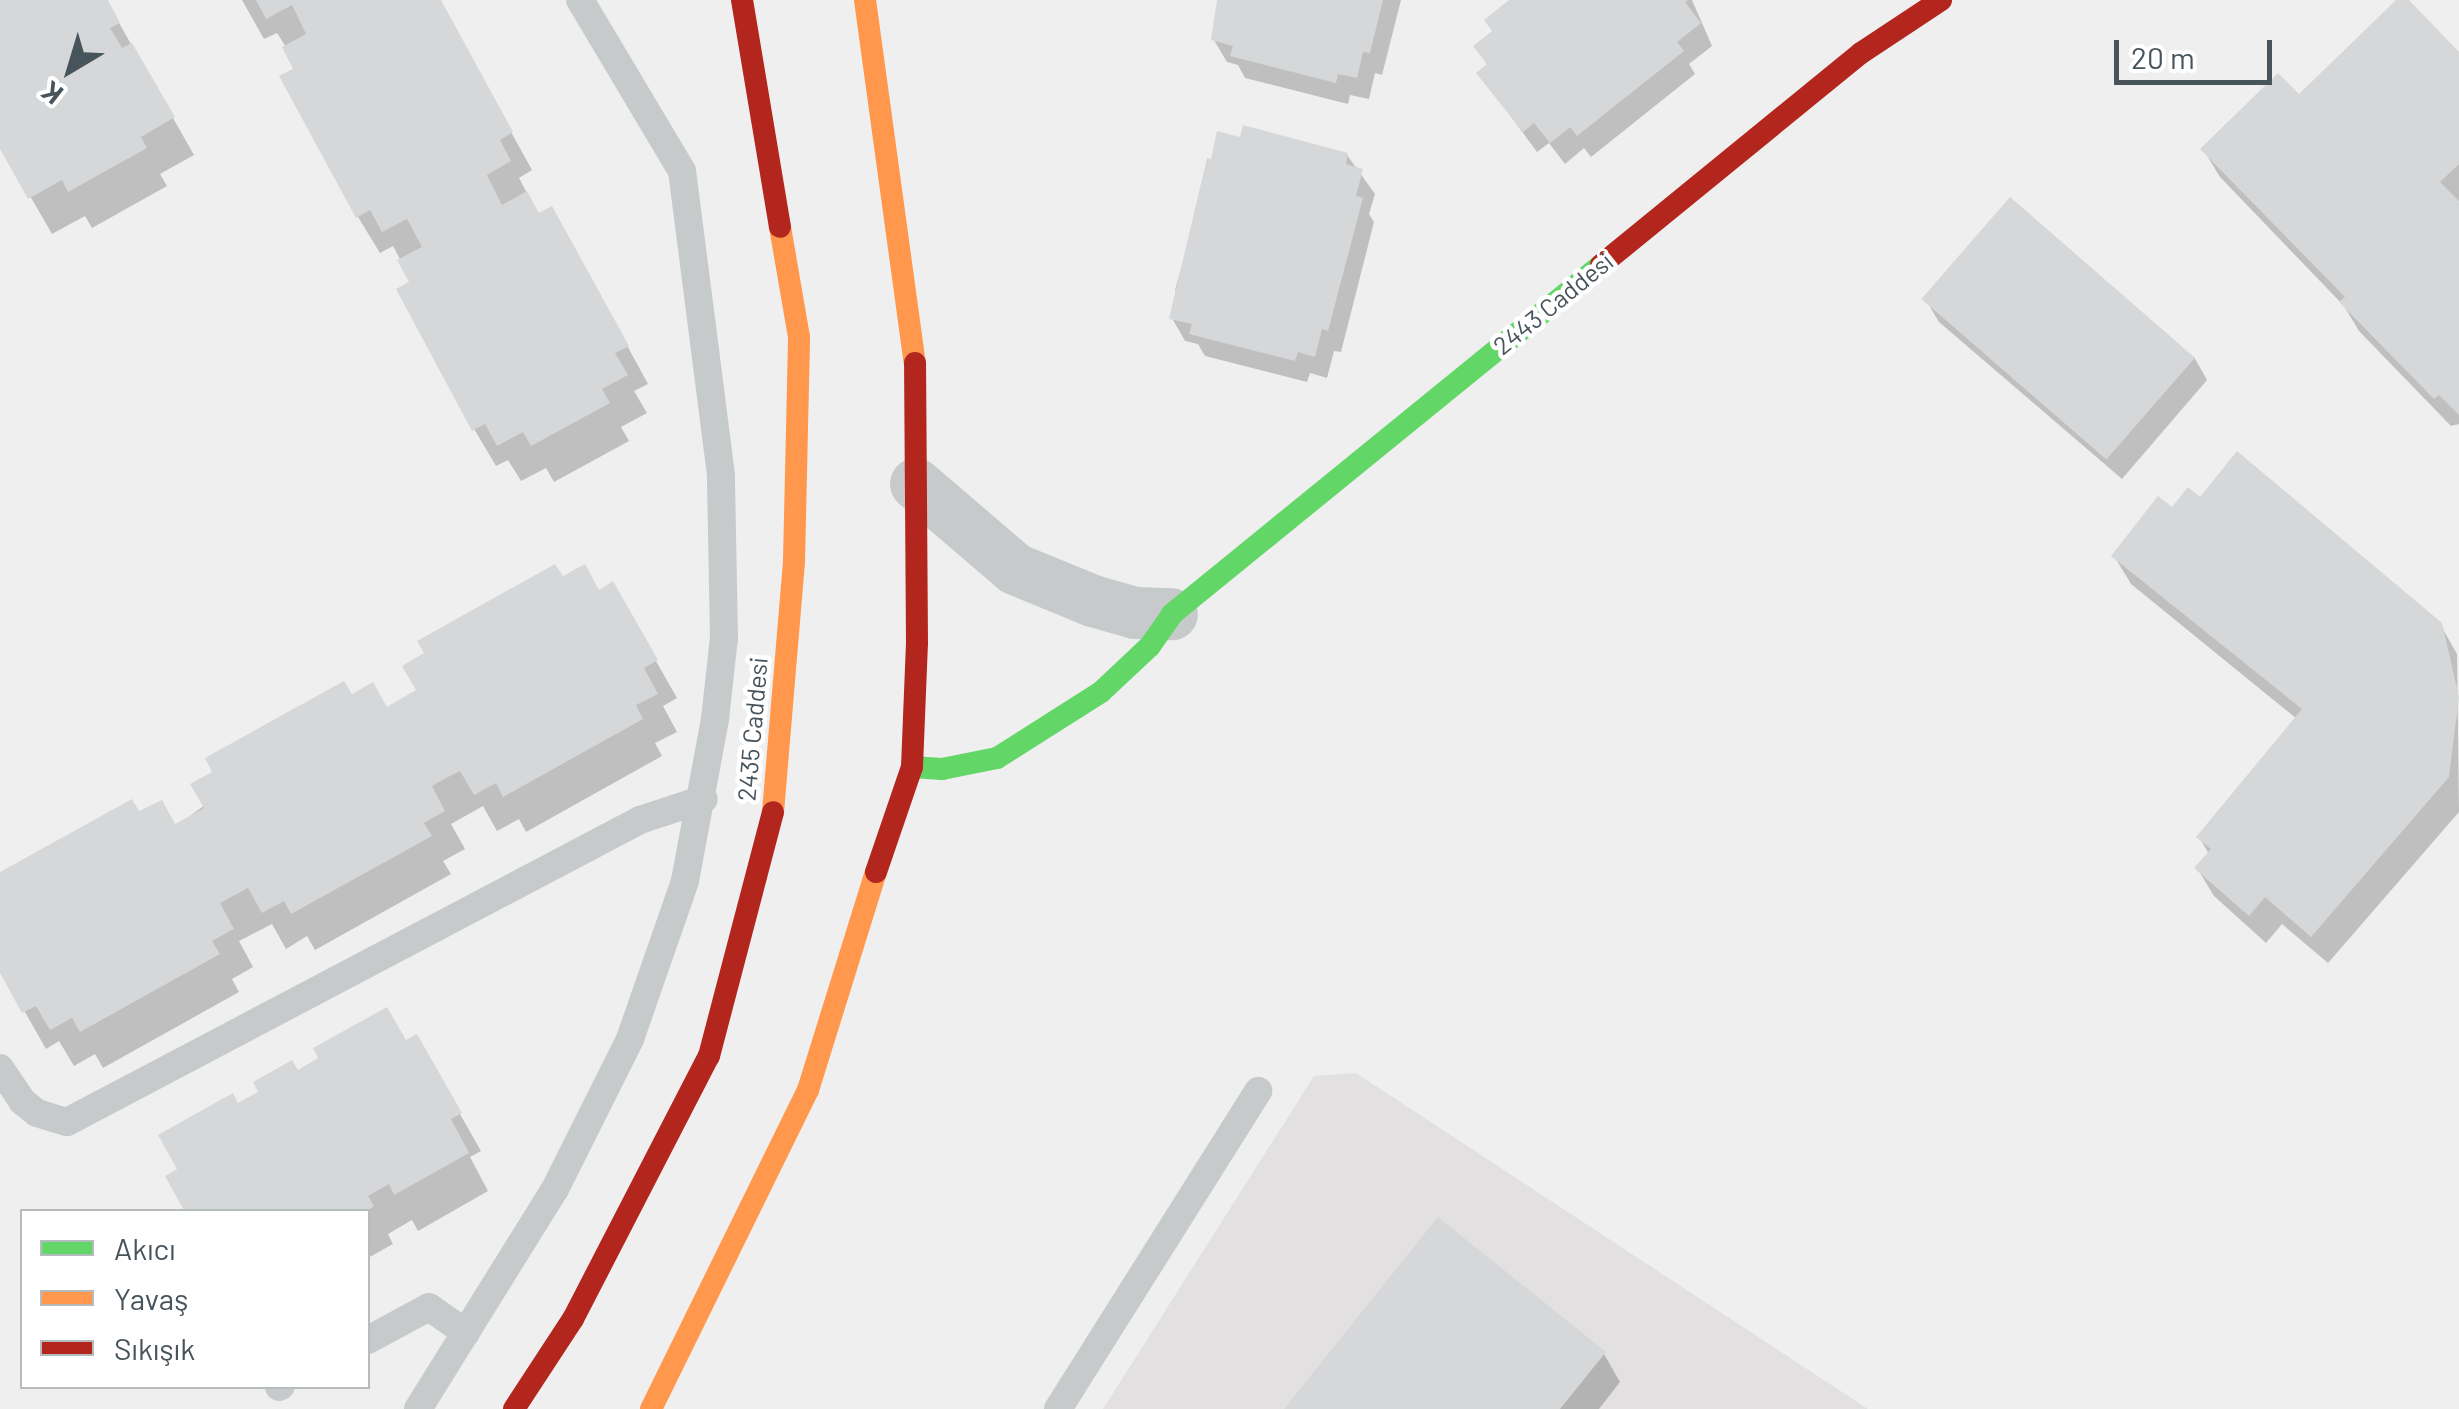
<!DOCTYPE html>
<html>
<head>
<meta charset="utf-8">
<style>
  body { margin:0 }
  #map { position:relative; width:2459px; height:1409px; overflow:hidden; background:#f0efef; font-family:Barlow,sans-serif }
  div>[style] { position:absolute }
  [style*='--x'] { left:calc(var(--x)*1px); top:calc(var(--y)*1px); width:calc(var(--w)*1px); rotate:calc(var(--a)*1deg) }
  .education>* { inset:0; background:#e2e0e1 }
  .shadow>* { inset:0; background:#0003 }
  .building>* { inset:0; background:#d6d7d8; transform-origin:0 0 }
  .lane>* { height:28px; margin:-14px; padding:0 14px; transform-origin:14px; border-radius:14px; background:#c7cacb }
  .street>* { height:52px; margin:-26px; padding:0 26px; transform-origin:26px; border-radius:26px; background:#c7cacb }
  .fast>* { height:22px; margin:-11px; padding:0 11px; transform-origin:11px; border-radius:11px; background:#63d668 }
  .slow>* { height:22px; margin:-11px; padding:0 11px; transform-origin:11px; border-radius:11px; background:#ff974d }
  .jam>* { height:22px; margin:-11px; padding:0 11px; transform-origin:11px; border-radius:11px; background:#b3261e }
  span { translate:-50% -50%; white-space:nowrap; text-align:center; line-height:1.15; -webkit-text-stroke:9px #fff; paint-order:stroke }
  .street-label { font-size:25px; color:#48545b }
  .legend { position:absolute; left:20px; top:1209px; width:350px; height:180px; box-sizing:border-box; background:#fff; border:2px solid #b6bbbd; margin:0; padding:12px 18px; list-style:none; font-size:30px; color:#48545b }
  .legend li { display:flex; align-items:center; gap:20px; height:50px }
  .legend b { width:50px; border:2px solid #b6bbbd }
  .north { position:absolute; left:20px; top:20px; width:100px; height:100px; -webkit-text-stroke:8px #fff; paint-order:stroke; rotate:218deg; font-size:28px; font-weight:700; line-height:40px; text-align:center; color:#48545b }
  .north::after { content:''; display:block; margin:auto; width:35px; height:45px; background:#48545b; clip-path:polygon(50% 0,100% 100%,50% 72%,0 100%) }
  .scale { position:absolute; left:2114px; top:40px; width:158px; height:45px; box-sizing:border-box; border:5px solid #48545b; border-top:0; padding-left:12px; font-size:30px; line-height:35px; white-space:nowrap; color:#48545b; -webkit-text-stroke:8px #fff; paint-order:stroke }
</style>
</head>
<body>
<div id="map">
  <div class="education">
    <div style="clip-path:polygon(1356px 1073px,1868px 1409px,1103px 1409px,1314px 1076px)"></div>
  </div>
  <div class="shadow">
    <div style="clip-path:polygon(0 0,106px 0,194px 155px,160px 174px,167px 186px,92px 228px,85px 216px,52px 234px,0 144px)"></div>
    <div style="clip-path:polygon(242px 0,438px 0,532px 170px,519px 178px,539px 216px,573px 246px,648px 384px,634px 391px,647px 413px,621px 427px,629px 441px,554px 482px,546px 468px,521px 481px,508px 460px,496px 466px,474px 429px,401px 261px,393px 246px,380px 253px,358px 217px,286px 47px,277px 33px,264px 39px)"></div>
    <div style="clip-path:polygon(1219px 0,1401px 0,1382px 75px,1375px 73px,1369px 99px,1350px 95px,1348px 104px,1245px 78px,1238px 65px,1227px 62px,1214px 40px)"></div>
    <div style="clip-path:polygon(1513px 0,1692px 0,1712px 46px,1689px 64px,1695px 74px,1591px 157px,1584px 148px,1565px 164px,1549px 143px,1537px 152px,1479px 73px,1488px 66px,1477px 47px,1494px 33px)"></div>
    <div style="clip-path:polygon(2400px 0,2405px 0,2459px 55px,2459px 424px,2451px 426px,2359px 331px,2344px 306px,2220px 177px,2203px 149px,2299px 97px)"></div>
    <div style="clip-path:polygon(1219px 134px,1347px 155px,1375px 194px,1369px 214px,1374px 222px,1341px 352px,1334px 351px,1327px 378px,1310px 373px,1307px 382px,1205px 356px,1198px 344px,1185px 341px,1172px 318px,1178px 296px,1175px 290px)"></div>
    <div style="clip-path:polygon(1926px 300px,2194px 357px,2207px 380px,2122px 479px,1939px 322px)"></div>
    <div style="clip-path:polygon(2200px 501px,2440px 624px,2457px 654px,2459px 812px,2328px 963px,2282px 924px,2266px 943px,2214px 896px,2197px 868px,2209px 854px,2199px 837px,2297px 719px,2131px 584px,2114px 556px,2172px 510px)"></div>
    <div style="clip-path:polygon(562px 580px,598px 593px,612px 584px,677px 698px,663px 706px,677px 732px,655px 743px,662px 756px,526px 832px,519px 819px,497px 831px,483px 806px,451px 824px,465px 849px,443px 861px,451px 874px,315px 950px,307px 936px,286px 949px,272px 924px,239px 941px,253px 967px,232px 979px,239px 992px,103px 1068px,95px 1054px,74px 1066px,59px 1041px,46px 1049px,0 968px,0 875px,139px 815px,175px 827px,351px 698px,387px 710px,419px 691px)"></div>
    <div style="clip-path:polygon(416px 1037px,481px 1151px,470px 1157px,488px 1191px,418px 1231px,412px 1220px,388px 1234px,393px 1244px,368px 1258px,368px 1212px,188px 1212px,180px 1170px,238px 1107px,297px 1074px)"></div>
    <div style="clip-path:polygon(1604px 1354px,1620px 1382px,1599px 1409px,1288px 1409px)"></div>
  </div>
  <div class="building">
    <div style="clip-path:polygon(0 0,108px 0,120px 23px,110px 28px,122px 48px,132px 43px,175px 117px,141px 137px,147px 148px,68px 192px,62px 180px,28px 199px,0 149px)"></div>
    <div style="clip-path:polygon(256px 0,441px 0,513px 132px,500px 140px,511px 161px,487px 175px,502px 205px,527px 191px,539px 213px,552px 206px,629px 346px,615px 353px,628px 375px,602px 389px,610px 403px,531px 446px,523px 432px,497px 446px,485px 424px,472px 431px,396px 289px,409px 282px,397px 260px,422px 247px,407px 219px,382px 232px,370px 210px,356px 218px,279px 76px,293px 69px,282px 47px,306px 34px,292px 5px,266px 19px)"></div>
    <div style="clip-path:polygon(1217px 0,1383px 0,1370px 53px,1363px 52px,1357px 78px,1338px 74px,1336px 83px,1230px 56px,1233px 46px,1211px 40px)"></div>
    <div style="clip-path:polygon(1509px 0,1688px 0,1685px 2px,1701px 23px,1677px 42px,1684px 51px,1577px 136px,1570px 127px,1550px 143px,1534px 123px,1523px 132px,1476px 73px,1487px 64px,1473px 46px,1492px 31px,1484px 20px)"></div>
    <div style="clip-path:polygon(2396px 0,2409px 0,2459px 52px,2459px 164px,2440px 182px,2459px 201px,2459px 415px,2439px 395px,2434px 399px,2339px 302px,2345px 297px,2200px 149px,2278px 73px,2299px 94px)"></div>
    <div style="clip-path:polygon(1243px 125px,1348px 153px,1346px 164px,1363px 169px,1356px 196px,1363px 198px,1328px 331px,1322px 329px,1315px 357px,1298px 352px,1295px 361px,1189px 334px,1192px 324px,1169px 319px,1207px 158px,1211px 159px,1217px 131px,1240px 137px)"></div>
    <div style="left:2010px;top:197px;width:245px;height:135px;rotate:41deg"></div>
    <div style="clip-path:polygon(2237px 451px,2442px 623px,2459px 697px,2449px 777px,2311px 937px,2265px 897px,2249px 916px,2194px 868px,2211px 849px,2196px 837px,2302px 709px,2111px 556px,2158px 496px,2172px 507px,2188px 487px,2200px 497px)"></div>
    <div style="clip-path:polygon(555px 564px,563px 576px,585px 564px,599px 590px,613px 581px,658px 660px,644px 668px,658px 694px,636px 705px,643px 719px,503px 797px,496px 783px,474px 795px,460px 771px,446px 778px,432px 786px,445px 811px,424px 823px,432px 836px,291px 914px,284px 901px,262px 913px,248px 888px,220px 903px,234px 929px,212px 941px,220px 954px,80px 1032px,72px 1018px,50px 1030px,36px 1006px,22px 1013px,0 973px,0 872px,132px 799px,139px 811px,162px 800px,175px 824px,190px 816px,204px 808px,190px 784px,212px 772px,205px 758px,344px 681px,352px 694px,373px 682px,387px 707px,416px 690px,402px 666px,424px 653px,417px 641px)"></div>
    <div style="clip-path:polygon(387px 1007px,406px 1040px,417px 1034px,462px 1113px,451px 1119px,469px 1153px,394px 1195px,389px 1184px,368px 1196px,374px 1206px,365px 1212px,185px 1212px,165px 1176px,177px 1169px,158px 1135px,233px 1093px,238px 1103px,258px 1092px,253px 1082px,292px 1060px,298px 1070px,318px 1058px,313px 1048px)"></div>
    <div style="clip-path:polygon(1438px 1217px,1606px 1352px,1560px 1409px,1284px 1409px)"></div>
  </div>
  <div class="lane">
    <div style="--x:0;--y:1068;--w:40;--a:56"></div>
    <div style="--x:22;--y:1101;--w:19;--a:39"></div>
    <div style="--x:37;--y:1113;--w:31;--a:17"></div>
    <div style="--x:67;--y:1122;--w:648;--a:-27.79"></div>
    <div style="--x:640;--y:820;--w:67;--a:-18.2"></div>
    <div style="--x:368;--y:1340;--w:69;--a:-28.4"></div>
    <div style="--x:429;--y:1307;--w:45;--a:35.1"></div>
    <div style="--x:279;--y:1387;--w:2;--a:-27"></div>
    <div style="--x:418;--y:1409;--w:259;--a:-58.1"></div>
    <div style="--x:555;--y:1189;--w:168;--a:-63.4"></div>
    <div style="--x:630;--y:1039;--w:167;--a:-70.8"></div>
    <div style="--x:685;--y:881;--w:165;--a:-79.5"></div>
    <div style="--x:715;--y:719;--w:81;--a:-83.7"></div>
    <div style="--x:724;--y:638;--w:163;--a:-91.1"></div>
    <div style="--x:721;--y:475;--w:306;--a:-97.3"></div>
    <div style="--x:682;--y:171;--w:199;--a:-120.8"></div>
    <div style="--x:1058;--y:1409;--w:376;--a:-57.8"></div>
  </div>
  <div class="street">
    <div style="--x:916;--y:484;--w:130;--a:40.6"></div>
    <div style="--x:1015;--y:569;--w:84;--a:22.3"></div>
    <div style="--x:1093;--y:601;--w:44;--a:15.9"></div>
    <div style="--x:1135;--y:613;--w:37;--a:2"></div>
  </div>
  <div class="fast">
    <div style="--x:912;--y:767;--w:30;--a:4"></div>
    <div style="--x:942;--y:769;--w:56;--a:-11.3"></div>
    <div style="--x:997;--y:758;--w:123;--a:-32.4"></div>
    <div style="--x:1101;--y:692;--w:67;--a:-43.2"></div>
    <div style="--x:1150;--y:646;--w:39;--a:-55"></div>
    <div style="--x:1172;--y:614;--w:553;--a:-39.13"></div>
  </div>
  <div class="slow">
    <div style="--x:865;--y:0;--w:366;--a:82.2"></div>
    <div style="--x:773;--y:812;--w:252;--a:-85.2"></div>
    <div style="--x:794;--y:561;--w:224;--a:-88.7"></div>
    <div style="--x:799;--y:337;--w:112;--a:-99.8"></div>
    <div style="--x:651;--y:1409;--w:356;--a:-63.8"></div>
    <div style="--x:808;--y:1090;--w:228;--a:-72.7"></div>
  </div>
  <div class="jam">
    <div style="--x:742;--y:0;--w:230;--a:80.5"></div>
    <div style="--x:1601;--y:265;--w:335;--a:-39.2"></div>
    <div style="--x:1861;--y:53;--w:96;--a:-33.5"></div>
    <div style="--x:876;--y:872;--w:111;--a:-71.1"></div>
    <div style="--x:912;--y:767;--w:124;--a:-87.7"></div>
    <div style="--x:917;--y:643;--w:280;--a:-90.4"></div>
    <div style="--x:514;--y:1409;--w:108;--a:-56.8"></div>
    <div style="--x:573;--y:1319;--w:296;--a:-62.7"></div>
    <div style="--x:709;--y:1056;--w:252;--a:-75.3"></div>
  </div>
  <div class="street-label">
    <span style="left:1553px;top:303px;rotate:-39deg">2443 Caddesi</span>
    <span style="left:752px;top:729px;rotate:-85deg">2435 Caddesi</span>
  </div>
  <ul class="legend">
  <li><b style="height:12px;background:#63d668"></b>Akıcı</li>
  <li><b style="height:12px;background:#ff974d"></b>Yavaş</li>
  <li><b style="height:12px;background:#b3261e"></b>Sıkışık</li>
  </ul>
  <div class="north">K</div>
  <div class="scale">20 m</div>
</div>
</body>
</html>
